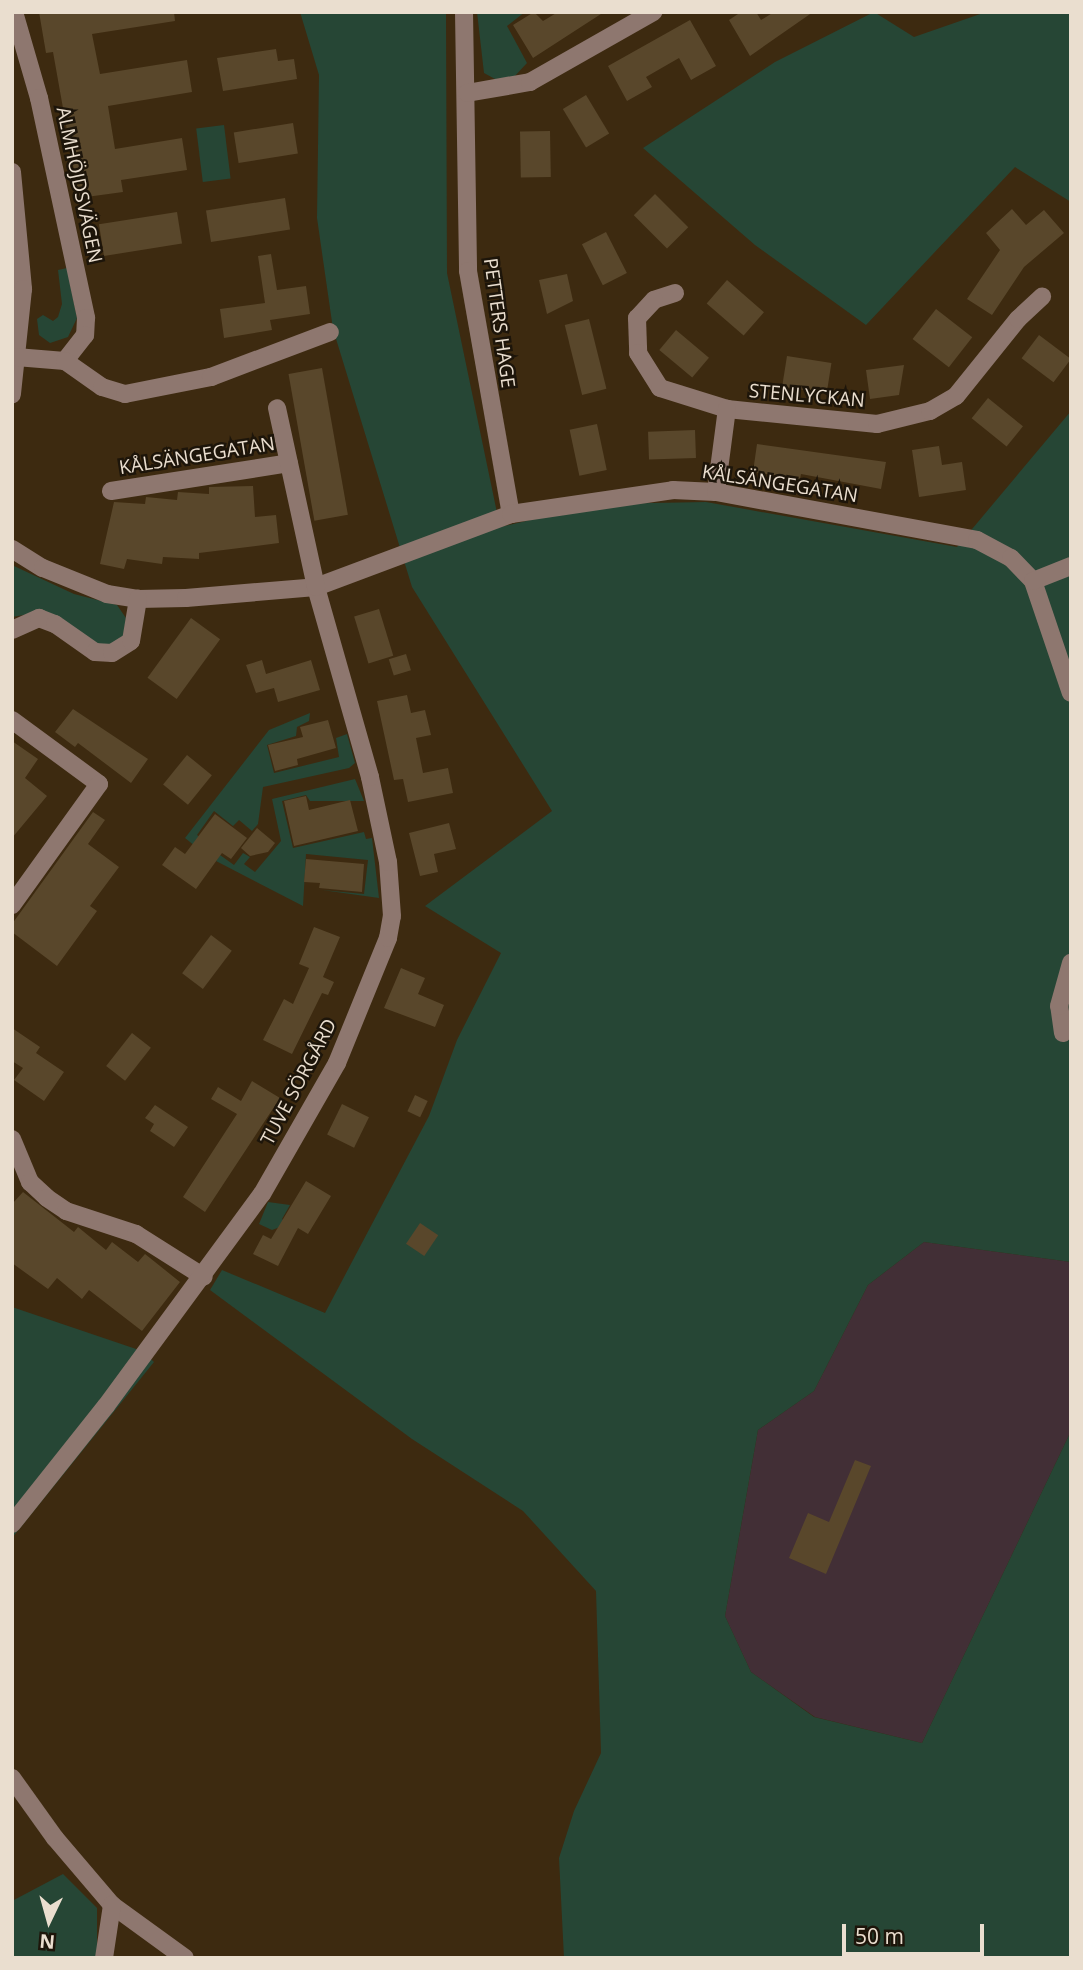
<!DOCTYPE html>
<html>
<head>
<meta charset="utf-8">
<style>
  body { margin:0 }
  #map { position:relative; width:1083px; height:1970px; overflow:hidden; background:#3d2a10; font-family:"Open Sans",sans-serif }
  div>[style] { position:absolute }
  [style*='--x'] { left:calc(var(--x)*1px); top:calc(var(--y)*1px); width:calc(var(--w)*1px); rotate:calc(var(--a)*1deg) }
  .industrial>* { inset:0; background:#422f36 }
  .green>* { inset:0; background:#264635; transform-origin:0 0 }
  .building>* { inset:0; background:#59472b; transform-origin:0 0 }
  .minor>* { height:18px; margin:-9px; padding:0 9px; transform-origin:9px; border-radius:9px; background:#8e776f }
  span { translate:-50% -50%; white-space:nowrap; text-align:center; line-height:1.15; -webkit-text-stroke:5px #1d150a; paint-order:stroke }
  .street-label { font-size:19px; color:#eadecf }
  .frame { position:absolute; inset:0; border:14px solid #eadecf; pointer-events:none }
  .north { position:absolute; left:14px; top:1886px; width:70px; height:70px; -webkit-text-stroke:5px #1d150a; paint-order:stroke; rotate:185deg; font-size:19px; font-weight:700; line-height:28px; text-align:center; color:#eadecf }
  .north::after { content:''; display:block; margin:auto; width:24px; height:32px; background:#eadecf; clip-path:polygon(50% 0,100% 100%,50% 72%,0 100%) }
  .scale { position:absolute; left:842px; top:1924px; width:142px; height:32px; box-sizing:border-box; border:4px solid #eadecf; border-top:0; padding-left:9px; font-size:21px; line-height:24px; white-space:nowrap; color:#eadecf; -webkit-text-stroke:5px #1d150a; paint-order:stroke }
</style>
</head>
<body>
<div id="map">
  <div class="industrial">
    <div style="clip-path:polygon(924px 1242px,1071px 1262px,1071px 1431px,922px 1743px,815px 1717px,751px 1672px,725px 1616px,758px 1430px,814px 1391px,868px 1285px)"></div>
  </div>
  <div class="green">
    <div style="clip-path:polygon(300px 12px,446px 12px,447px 273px,500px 527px,599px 504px,706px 502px,957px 547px,1071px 411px,1071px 1262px,924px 1242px,868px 1285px,814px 1391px,758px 1430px,725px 1616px,751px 1672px,814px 1717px,922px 1743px,1071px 1431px,1071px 1958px,564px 1958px,559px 1858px,574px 1811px,601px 1753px,596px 1591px,523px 1511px,412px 1439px,210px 1290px,222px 1270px,325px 1313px,429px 1116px,457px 1040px,501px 953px,425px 906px,552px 811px,412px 587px,333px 329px,317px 218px,319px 75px)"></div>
    <div style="clip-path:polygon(477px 12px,525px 12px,507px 26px,527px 63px,513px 78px,495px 79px,484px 73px)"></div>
    <div style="clip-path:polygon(874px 12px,914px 37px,986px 12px,1071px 12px,1071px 202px,1015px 167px,866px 325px,755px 245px,643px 148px,775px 62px)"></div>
    <div style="left:224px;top:125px;width:54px;height:28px;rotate:83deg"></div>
    <div style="clip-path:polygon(67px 268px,77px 318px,68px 337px,50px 343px,39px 335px,37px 319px,43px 315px,53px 321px,58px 317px,62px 304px,58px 270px)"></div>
    <div style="clip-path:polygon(14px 566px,74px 594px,117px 605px,126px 618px,123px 637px,113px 645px,99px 645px,41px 612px,12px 617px)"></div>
    <div style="clip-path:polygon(310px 713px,309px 721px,297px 727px,296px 736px,267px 745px,274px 773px,339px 757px,336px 738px,347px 734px,355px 763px,349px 768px,263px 787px,258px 824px,252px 831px,239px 820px,233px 826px,214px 811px,197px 835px,216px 850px,210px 858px,185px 838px,269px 730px)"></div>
    <div style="clip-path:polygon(355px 779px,364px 801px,310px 801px,306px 795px,282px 801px,293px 848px,364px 832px,366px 839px,372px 838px,379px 898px,322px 890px,364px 894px,368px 860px,306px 854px,303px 906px,216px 861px,220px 855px,234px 865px,243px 853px,250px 857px,244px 864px,255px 872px,281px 841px,272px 799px)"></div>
    <div style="clip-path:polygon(268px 1202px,290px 1205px,282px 1219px,288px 1224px,272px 1230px,259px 1224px)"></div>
    <div style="clip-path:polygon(12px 1307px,142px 1351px,154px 1362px,12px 1538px)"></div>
    <div style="clip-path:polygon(63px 1874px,97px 1908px,97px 1958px,12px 1958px,12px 1901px)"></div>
  </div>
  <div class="building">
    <div style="clip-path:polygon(39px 12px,174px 12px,175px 21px,92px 34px,100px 74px,187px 60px,192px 92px,108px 106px,115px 149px,182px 138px,187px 170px,121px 180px,123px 192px,79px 198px,53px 52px,46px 53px)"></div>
    <div style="clip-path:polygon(534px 12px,543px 21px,558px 12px,604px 12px,533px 58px,513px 25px)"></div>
    <div style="clip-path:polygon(741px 12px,756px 12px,761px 20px,774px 12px,813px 12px,750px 56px,729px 20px)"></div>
    <div style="clip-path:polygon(690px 20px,716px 66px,691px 80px,679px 58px,646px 77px,652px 87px,627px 101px,608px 66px)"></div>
    <div style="clip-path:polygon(276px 49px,278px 61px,294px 59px,297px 79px,223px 91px,217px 58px)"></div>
    <div style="left:586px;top:95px;width:45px;height:27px;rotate:59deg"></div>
    <div style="left:293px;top:123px;width:31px;height:60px;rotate:81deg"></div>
    <div style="left:550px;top:131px;width:46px;height:30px;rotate:89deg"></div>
    <div style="left:655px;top:194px;width:47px;height:30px;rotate:45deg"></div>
    <div style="left:285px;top:198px;width:32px;height:80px;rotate:81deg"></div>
    <div style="clip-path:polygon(1012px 209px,1026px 225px,1044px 210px,1064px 233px,1024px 267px,992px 315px,967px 299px,1000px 250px,986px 233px)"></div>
    <div style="left:177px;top:212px;width:32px;height:79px;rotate:81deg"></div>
    <div style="left:606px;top:232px;width:46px;height:27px;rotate:63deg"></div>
    <div style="clip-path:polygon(271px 254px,277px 290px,306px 286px,310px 314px,270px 320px,272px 330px,224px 338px,220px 309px,265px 303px,258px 256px)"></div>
    <div style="clip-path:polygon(567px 274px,573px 301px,547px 314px,539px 280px)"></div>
    <div style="left:727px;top:280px;width:49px;height:31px;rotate:41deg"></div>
    <div style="left:936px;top:309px;width:46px;height:38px;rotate:38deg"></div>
    <div style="left:589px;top:319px;width:72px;height:25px;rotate:76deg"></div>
    <div style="left:676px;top:330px;width:43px;height:26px;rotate:40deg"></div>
    <div style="left:1039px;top:335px;width:40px;height:29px;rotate:37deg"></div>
    <div style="left:787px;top:356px;width:45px;height:31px;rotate:9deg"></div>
    <div style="clip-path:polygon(904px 365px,899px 395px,870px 399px,866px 370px)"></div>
    <div style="left:322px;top:368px;width:149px;height:34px;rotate:80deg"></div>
    <div style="left:988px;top:398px;width:45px;height:26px;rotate:39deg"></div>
    <div style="left:597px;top:424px;width:47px;height:28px;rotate:78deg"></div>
    <div style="left:695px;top:430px;width:28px;height:47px;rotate:88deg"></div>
    <div style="clip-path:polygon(757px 444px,886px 462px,881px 489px,801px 474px,800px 479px,753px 472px)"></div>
    <div style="clip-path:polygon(939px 446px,942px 465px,962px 462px,966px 490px,919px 497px,912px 450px)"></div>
    <div style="clip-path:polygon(253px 486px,255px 517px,276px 515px,279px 543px,199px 553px,199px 559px,163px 557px,162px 564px,127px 559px,124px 569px,100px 564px,114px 502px,145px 504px,146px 497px,177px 500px,178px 492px,209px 494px,209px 487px)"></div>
    <div style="left:379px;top:609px;width:49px;height:26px;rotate:73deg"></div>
    <div style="left:191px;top:618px;width:36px;height:74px;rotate:36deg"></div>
    <div style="left:406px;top:654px;width:17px;height:18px;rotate:73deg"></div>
    <div style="clip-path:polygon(262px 660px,266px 674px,311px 660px,320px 690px,278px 702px,274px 688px,256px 693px,246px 665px)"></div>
    <div style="clip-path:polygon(407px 695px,411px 713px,425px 710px,431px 735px,416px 738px,423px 773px,448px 768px,453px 793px,408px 802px,403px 779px,394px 780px,377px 701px)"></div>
    <div style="clip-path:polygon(73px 709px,148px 759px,131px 783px,78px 743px,75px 747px,55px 732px)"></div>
    <div style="clip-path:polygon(328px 720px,336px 748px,297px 759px,298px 765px,275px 771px,268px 745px,303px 737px,300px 727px)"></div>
    <div style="clip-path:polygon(12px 741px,38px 759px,25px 778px,47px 796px,12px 838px)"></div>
    <div style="left:187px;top:755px;width:32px;height:38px;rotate:39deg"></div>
    <div style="clip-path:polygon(306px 796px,309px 810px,350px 800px,358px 831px,294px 846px,284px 801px)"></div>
    <div style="clip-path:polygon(93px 812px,105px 820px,88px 844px,119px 867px,90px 906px,97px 911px,57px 966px,12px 932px,12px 924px)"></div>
    <div style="clip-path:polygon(215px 814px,247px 838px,231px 859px,222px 853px,196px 889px,162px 865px,175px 847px,185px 854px)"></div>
    <div style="clip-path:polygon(449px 823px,456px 849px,434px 854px,438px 872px,420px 876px,409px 833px)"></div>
    <div style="clip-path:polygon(257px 828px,275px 843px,268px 852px,250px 856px,241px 848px)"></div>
    <div style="clip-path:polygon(306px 859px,364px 864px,362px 892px,319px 888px,320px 883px,304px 882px)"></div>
    <div style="clip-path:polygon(314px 927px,340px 937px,323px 977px,334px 982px,328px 995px,322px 993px,292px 1054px,263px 1040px,284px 999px,293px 1004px,309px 968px,299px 964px)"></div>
    <div style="left:211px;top:935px;width:26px;height:48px;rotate:37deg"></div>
    <div style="clip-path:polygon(401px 968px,425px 978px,418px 994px,444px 1005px,435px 1027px,384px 1008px)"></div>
    <div style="clip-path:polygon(12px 1028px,40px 1047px,36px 1053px,64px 1072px,44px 1101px,14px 1080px,23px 1068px,12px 1061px)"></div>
    <div style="left:132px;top:1033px;width:24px;height:42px;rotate:38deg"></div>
    <div style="clip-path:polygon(252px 1081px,280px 1098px,205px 1212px,183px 1197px,237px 1114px,211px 1099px,218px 1087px,241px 1101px)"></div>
    <div style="left:415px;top:1095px;width:14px;height:18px;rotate:25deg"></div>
    <div style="left:342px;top:1104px;width:30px;height:34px;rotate:26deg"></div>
    <div style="clip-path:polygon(155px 1105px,188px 1127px,174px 1147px,150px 1131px,154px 1124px,145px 1118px)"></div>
    <div style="clip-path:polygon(306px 1181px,331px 1196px,308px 1234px,298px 1228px,278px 1266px,253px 1254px,263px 1235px,271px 1239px)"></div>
    <div style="clip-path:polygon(23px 1192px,74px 1232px,78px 1227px,106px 1250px,112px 1242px,138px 1262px,145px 1254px,180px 1282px,142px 1331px,89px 1290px,82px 1299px,57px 1278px,48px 1289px,12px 1263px,12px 1204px)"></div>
    <div style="left:420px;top:1223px;width:22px;height:25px;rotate:34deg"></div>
    <div style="clip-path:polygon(855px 1460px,871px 1466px,826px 1574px,789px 1558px,808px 1513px,829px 1522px)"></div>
  </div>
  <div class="minor">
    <div style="--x:14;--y:12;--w:90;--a:73.8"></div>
    <div style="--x:39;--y:98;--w:225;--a:77.9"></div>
    <div style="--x:86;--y:318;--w:17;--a:93"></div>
    <div style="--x:85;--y:335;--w:33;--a:128"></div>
    <div style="--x:464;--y:12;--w:259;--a:89.1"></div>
    <div style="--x:468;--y:271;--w:247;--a:80"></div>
    <div style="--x:467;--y:93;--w:64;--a:-9.9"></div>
    <div style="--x:530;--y:82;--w:142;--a:-29.6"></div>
    <div style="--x:12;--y:172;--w:118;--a:84.6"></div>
    <div style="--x:23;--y:289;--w:106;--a:96"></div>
    <div style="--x:675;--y:293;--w:22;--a:162"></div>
    <div style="--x:654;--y:300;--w:25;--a:133"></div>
    <div style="--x:637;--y:318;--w:35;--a:88"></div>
    <div style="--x:638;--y:353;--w:41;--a:57.8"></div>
    <div style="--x:660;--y:388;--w:70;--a:17.4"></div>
    <div style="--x:727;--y:409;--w:151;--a:5.7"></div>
    <div style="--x:877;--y:424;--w:55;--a:-13.8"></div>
    <div style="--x:930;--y:411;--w:30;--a:-30"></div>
    <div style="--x:956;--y:396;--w:99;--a:-51.2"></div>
    <div style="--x:1018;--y:319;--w:33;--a:-43"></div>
    <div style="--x:16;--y:357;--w:49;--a:4.7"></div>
    <div style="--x:65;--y:361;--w:45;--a:35.1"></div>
    <div style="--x:102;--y:387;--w:24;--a:17"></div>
    <div style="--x:125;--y:394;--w:88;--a:-11.2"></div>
    <div style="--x:211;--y:377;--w:127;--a:-20.7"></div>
    <div style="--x:111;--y:491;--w:180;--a:-8.9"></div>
    <div style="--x:716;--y:492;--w:84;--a:-82.5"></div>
    <div style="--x:12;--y:549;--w:36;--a:32"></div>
    <div style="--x:43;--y:568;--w:69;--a:22.1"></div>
    <div style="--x:107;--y:594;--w:31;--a:9"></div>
    <div style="--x:138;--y:599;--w:48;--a:-1.2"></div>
    <div style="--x:186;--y:598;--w:130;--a:-4.8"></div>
    <div style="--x:316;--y:587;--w:208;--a:-20.5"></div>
    <div style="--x:511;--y:514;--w:164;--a:-8.4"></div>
    <div style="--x:673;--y:490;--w:43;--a:2.7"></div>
    <div style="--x:716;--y:492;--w:265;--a:10.4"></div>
    <div style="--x:977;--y:540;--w:38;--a:28"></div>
    <div style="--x:1011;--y:558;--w:32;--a:46"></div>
    <div style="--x:1033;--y:581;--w:118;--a:71.3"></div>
    <div style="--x:1033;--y:581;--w:41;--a:-21.5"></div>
    <div style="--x:12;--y:630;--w:30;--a:-24"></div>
    <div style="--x:39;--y:618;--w:17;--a:21"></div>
    <div style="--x:55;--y:624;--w:49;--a:35"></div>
    <div style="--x:95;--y:652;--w:17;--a:3"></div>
    <div style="--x:112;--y:653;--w:22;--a:-32"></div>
    <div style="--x:131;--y:641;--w:43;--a:-80.5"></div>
    <div style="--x:12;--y:720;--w:108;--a:36.3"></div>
    <div style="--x:99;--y:784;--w:149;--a:125.7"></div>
    <div style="--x:1063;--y:1033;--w:27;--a:-98"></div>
    <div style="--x:1059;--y:1006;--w:45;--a:-74.4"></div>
    <div style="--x:12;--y:1139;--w:47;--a:67.3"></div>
    <div style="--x:30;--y:1182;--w:23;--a:43"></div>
    <div style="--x:47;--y:1198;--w:23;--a:34"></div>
    <div style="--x:66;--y:1211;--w:74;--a:18.2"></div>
    <div style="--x:136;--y:1234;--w:80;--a:32.3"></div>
    <div style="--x:12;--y:1524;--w:151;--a:-51.5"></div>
    <div style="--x:106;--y:1406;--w:263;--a:-53.7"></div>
    <div style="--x:262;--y:1194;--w:151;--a:-60.2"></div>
    <div style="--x:337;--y:1063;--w:135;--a:-67.8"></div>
    <div style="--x:388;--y:938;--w:22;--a:-80"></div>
    <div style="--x:392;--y:916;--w:54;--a:-94.2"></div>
    <div style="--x:388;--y:862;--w:87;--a:-102"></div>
    <div style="--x:370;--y:777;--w:198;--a:-105.9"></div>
    <div style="--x:316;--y:587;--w:183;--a:-102.3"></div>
    <div style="--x:12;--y:1778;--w:74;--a:54.4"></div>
    <div style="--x:55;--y:1838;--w:88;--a:49.6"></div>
    <div style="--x:112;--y:1905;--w:90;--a:36"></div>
    <div style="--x:104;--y:1958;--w:54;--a:-81.4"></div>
  </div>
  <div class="street-label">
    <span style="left:79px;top:185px;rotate:78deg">ALMHÖJDSVÄGEN</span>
    <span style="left:499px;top:323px;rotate:82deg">PETTERS HAGE</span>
    <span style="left:807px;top:396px;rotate:5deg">STENLYCKAN</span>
    <span style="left:197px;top:456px;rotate:-9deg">KÅLSÄNGEGATAN</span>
    <span style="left:780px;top:484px;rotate:9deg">KÅLSÄNGEGATAN</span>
    <span style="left:299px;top:1082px;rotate:-62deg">TUVE SÖRGÅRD</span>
  </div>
  <div class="frame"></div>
  <div class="north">N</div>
  <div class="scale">50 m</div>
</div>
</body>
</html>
